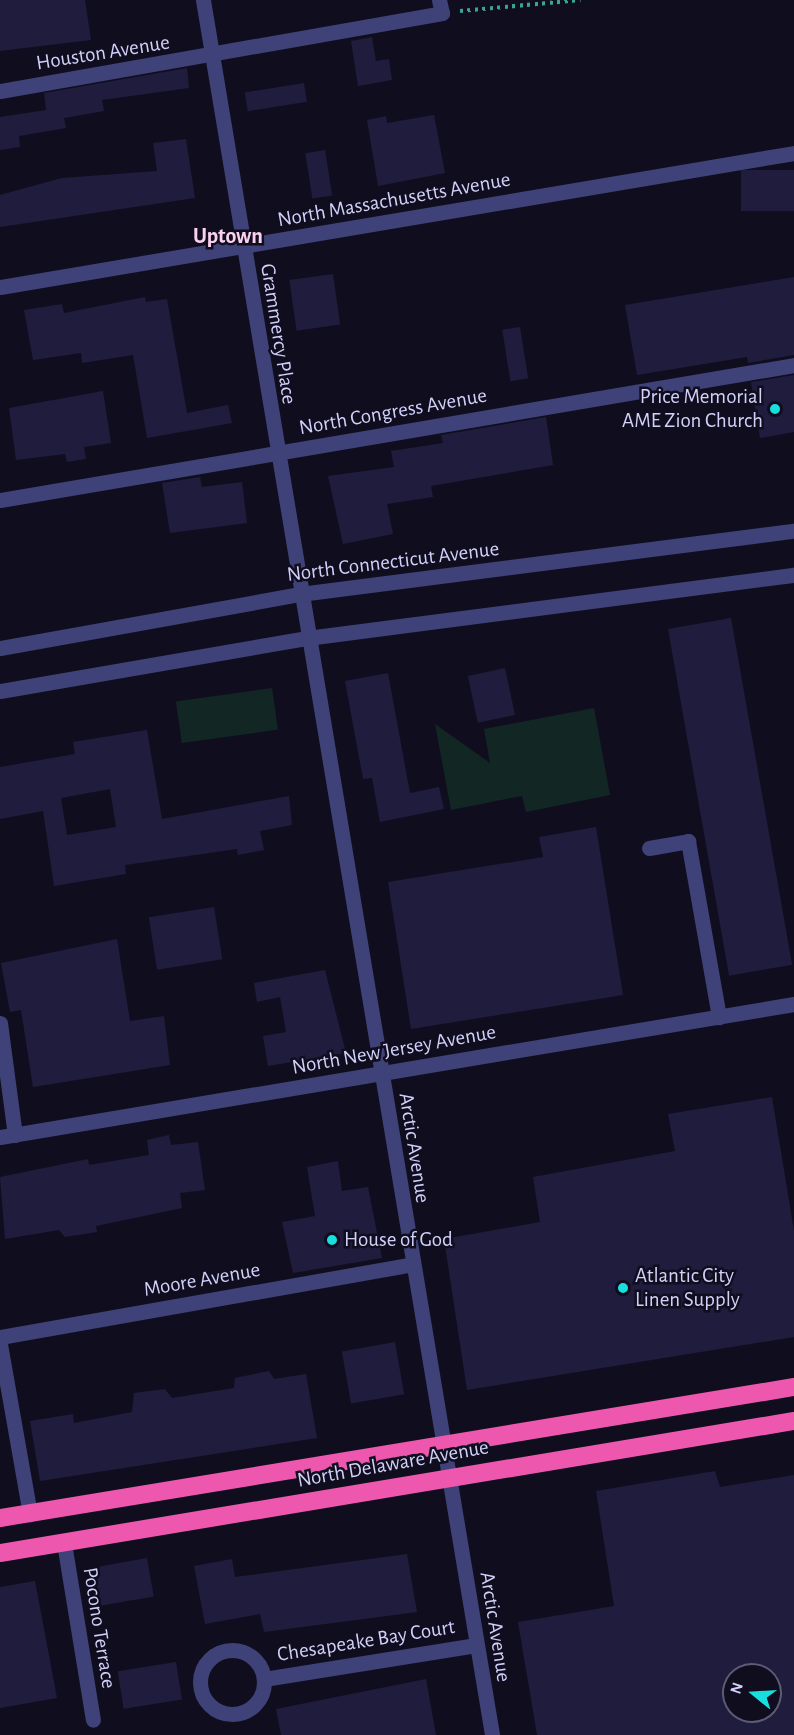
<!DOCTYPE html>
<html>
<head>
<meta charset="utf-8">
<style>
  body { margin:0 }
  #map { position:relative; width:794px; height:1735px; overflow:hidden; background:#100e1e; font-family:"Alegreya Sans",sans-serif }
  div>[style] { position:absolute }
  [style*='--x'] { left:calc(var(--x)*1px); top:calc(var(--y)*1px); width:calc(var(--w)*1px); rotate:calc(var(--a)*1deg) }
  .green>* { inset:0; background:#122724; transform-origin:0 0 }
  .building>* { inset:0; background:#201c3d; transform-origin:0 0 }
  .path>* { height:4px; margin-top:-2px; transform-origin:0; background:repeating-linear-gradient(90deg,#3aa493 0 3px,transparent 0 7.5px) }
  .minor>* { height:15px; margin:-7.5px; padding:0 7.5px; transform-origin:7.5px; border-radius:7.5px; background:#3e4278 }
  .minor>.ring { margin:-7.5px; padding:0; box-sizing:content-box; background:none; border:15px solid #3e4278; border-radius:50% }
  .highway>* { height:18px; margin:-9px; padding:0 9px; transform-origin:9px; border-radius:9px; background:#ed58ae }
  .dots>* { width:16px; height:16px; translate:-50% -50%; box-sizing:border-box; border:3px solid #100e1e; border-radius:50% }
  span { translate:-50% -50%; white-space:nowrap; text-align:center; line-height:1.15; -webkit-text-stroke:5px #100e1e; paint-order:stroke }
  .street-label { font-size:21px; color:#d1d0fa }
  .poi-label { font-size:21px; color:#d1d0fa }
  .right { translate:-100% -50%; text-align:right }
  .left { translate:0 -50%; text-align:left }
  .neighbourhood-label { font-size:22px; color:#fad2ef; font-weight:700 }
  .north { position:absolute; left:722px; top:1663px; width:60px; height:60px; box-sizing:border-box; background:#100e1e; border:2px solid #5d5c76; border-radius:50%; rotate:288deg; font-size:16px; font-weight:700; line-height:24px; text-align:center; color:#d1d0fa }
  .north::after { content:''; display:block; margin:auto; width:21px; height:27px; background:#18dede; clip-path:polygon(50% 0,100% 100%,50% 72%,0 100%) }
</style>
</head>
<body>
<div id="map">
  <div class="green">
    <div style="left:272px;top:688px;width:42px;height:97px;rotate:82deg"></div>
    <div style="clip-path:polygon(594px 708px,610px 795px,526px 812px,522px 796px,451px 810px,435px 724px,490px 763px,484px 729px)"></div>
  </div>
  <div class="building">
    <div style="clip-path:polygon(0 0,85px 0,91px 40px,0 51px)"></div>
    <div style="clip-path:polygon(372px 37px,376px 61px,389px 59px,392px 80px,358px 86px,351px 41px)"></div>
    <div style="clip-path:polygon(187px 68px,189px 88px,102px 100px,104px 111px,64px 118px,66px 128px,19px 136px,20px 147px,0 150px,0 117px,46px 110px,44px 93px)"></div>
    <div style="left:304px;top:83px;width:19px;height:60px;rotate:81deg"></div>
    <div style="clip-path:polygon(434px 115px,445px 173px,378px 186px,367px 120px,386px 116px,387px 123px)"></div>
    <div style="clip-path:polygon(186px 139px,195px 198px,0 227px,0 195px,62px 178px,157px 171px,153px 143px)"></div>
    <div style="left:325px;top:150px;width:46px;height:20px;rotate:81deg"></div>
    <div style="left:794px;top:170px;width:41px;height:53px;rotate:90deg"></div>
    <div style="left:333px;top:274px;width:51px;height:44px;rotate:82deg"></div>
    <div style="clip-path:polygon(794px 277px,794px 355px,748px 363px,747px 357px,637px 375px,625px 305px)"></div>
    <div style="clip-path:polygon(145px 297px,146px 302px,167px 299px,187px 413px,228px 405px,232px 423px,147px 438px,133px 355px,82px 363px,81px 353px,33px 360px,24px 310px,62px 304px,64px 313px)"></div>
    <div style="left:520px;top:327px;width:52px;height:18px;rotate:81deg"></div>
    <div style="clip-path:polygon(794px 375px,794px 432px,760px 438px,751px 382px)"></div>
    <div style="clip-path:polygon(103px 391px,111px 443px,84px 447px,86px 459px,67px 462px,65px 454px,16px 460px,9px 408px)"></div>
    <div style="clip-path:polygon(546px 417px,553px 465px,431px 486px,433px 497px,387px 504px,393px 534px,343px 544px,328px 476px,394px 467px,391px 451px,443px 443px,441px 435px)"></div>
    <div style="clip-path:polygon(200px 477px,202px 487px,242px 482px,247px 523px,170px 533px,162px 483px)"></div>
    <div style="left:731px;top:618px;width:352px;height:64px;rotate:80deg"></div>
    <div style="left:505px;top:668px;width:48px;height:38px;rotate:78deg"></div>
    <div style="clip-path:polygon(388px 673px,410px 793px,439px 787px,444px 809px,380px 822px,372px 778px,363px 779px,345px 681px)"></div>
    <div style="clip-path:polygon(evenodd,147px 730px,162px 819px,289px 796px,292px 825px,260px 831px,264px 850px,238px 855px,237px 849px,125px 865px,126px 874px,54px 886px,43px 811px,0 819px,0 767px,75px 754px,73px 742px,147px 730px,110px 789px,116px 827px,67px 835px,61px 798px,110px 789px)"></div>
    <div style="clip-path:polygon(596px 827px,623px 995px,411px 1029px,388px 882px,543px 857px,539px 837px)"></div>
    <div style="left:214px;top:907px;width:53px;height:66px;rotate:81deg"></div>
    <div style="clip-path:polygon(117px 939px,130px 1021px,164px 1016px,170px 1065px,33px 1087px,21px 1010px,10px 1012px,1px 963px)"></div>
    <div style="clip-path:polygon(325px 970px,346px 1053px,268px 1066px,263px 1036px,286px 1032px,280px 997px,257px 1002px,254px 983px)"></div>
    <div style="clip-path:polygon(772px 1097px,794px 1231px,794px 1337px,467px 1390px,444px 1239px,540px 1222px,533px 1177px,675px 1151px,668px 1114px)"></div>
    <div style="clip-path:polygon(169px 1135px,171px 1145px,198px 1142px,205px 1190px,180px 1193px,182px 1208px,96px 1226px,97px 1232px,65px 1237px,59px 1230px,5px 1239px,0 1177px,88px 1159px,89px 1165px,149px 1155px,147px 1140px)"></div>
    <div style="clip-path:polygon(338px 1161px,342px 1191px,368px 1187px,382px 1258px,293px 1273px,282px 1222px,315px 1216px,307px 1167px)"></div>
    <div style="left:395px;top:1342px;width:53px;height:54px;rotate:80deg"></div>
    <div style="clip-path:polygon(269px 1371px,274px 1379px,306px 1374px,317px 1438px,40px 1481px,30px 1421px,73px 1414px,74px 1423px,132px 1412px,134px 1393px,165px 1389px,172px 1398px,234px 1388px,235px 1378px)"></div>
    <div style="clip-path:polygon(evenodd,715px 1471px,720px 1487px,794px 1475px,794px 1735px,537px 1735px,518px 1622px,614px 1606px,596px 1491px,715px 1471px,734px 1675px,770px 1675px,770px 1711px,734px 1711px,734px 1675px)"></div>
    <div style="clip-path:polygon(407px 1554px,417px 1612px,264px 1632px,260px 1614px,205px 1624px,194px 1566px,232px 1559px,235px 1577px)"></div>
    <div style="left:147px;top:1558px;width:39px;height:54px;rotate:80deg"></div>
    <div style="clip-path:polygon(35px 1581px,57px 1698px,0 1708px,0 1587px)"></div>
    <div style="left:176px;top:1662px;width:38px;height:59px;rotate:81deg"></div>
    <div style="clip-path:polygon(426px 1679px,436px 1735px,281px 1735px,276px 1709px)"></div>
  </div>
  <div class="path">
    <div style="--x:460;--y:11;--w:121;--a:-5.2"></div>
  </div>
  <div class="minor">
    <div style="--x:203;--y:0;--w:1759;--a:80.54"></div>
    <div style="--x:0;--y:91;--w:449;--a:-10"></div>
    <div style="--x:442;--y:13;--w:13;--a:-103"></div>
    <div style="--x:0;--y:287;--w:805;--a:-9.58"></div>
    <div style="--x:0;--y:500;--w:805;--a:-9.65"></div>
    <div style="--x:0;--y:648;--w:305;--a:-10.2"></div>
    <div style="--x:300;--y:594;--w:498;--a:-7.3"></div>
    <div style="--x:0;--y:691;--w:312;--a:-9.8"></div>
    <div style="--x:307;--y:638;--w:491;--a:-7.4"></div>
    <div style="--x:649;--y:848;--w:40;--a:-10"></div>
    <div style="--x:688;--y:841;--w:179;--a:80"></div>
    <div style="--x:0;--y:1023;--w:113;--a:82.4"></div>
    <div style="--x:0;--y:1137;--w:805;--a:-9.51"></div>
    <div style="--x:0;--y:1337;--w:418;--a:-10"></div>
    <div style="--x:0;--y:1344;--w:173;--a:80"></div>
    <div style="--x:64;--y:1543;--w:179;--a:80.7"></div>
    <div class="ring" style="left:200px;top:1650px;width:49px;height:49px"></div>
    <div style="--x:264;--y:1679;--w:215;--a:-9.1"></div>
  </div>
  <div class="highway">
    <div style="--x:0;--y:1518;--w:805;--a:-9.37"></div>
    <div style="--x:0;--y:1553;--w:805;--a:-9.44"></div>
  </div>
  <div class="dots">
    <div style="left:775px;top:409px;background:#18dede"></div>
    <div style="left:332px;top:1240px;background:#18dede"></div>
    <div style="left:623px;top:1288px;background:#18dede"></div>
  </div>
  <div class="street-label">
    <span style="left:103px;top:53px;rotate:-9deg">Houston Avenue</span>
    <span style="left:394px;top:200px;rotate:-10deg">North Massachusetts Avenue</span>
    <span style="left:278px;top:334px;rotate:81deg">Grammercy Place</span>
    <span style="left:393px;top:412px;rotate:-10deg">North Congress Avenue</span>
    <span style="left:393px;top:562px;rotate:-7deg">North Connecticut Avenue</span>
    <span style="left:394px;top:1050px;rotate:-10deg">North New Jersey Avenue</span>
    <span style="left:414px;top:1148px;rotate:81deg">Arctic Avenue</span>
    <span style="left:202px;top:1280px;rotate:-10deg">Moore Avenue</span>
    <span style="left:393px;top:1464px;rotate:-10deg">North Delaware Avenue</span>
    <span style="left:495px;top:1627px;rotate:81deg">Arctic Avenue</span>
    <span style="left:99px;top:1628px;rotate:81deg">Pocono Terrace</span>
    <span style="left:366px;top:1641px;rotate:-9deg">Chesapeake Bay Court</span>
  </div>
  <div class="poi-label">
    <span class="right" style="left:763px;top:409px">Price Memorial<br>AME Zion Church</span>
    <span class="left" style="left:344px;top:1240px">House of God</span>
    <span class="left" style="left:635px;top:1288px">Atlantic City<br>Linen Supply</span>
  </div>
  <div class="neighbourhood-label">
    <span style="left:228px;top:237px">Uptown</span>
  </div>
  <div class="north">N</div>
</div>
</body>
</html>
